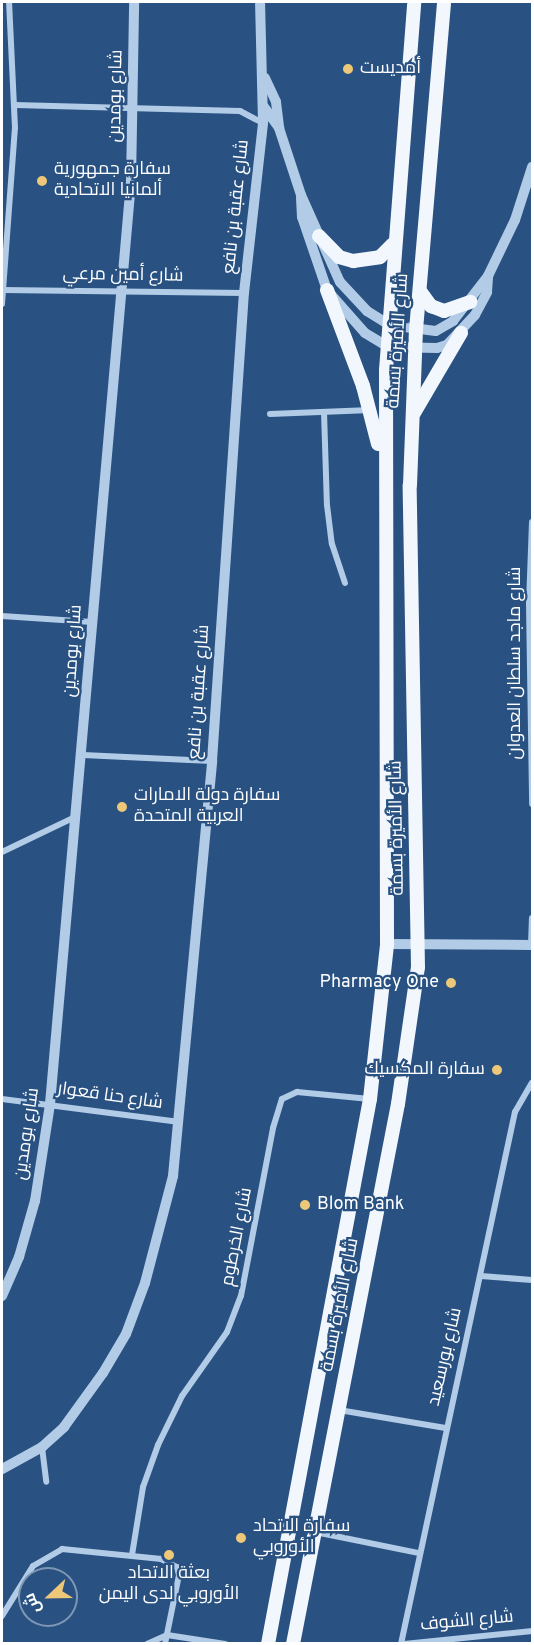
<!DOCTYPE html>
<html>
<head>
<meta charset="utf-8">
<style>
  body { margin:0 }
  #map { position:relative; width:534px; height:1645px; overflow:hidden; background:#295282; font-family:Overpass,Cairo,sans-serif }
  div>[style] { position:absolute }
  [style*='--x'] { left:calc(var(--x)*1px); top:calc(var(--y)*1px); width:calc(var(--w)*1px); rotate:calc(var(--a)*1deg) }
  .minor>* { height:6px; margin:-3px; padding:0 3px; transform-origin:3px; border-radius:3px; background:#b2cbe6 }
  .tertiary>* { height:10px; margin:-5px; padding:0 5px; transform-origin:5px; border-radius:5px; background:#b2cbe6 }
  .primary>* { height:14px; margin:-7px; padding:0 7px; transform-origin:7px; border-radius:7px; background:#f2f7fd }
  .dots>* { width:16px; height:16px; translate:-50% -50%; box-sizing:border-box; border:3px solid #295282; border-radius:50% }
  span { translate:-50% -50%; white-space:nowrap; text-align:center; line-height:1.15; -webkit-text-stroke:4.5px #295282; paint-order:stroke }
  .poi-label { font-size:18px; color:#fff }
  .left { translate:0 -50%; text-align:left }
  .right { translate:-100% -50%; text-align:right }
  .street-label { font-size:18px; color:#fff }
  .frame { position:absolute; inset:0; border:3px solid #fff; pointer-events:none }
  .north { position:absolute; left:18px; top:1567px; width:60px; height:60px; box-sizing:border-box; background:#295282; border:2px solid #7f97b4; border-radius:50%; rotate:248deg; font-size:16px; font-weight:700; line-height:24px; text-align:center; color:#fff }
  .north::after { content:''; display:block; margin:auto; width:21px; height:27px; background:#edc879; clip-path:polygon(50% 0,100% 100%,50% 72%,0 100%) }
</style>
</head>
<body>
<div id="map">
  <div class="minor">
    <div style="--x:15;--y:105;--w:225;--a:1.5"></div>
    <div style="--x:240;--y:111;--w:26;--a:28"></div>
    <div style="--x:2;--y:290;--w:242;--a:0.7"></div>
    <div style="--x:2;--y:304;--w:176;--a:-85.8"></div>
    <div style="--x:15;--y:128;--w:126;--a:-92.7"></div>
    <div style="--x:324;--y:412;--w:93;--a:88.2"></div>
    <div style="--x:327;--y:505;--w:39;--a:83"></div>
    <div style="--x:332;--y:544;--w:41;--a:71.6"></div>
    <div style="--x:270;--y:414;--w:101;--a:-2.3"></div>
    <div style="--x:532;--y:522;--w:82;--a:92.1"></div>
    <div style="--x:529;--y:604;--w:200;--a:89.1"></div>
    <div style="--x:2;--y:616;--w:90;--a:3.8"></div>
    <div style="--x:83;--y:755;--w:129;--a:2.7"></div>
    <div style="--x:2;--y:852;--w:83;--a:-25.6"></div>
    <div style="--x:531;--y:945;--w:27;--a:-88"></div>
    <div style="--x:2;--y:1099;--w:177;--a:7.4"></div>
    <div style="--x:481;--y:1276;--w:51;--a:4.5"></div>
    <div style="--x:339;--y:1410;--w:108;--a:9.6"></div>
    <div style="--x:42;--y:1447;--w:35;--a:83"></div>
    <div style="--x:315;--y:1532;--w:105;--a:11.5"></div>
    <div style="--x:132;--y:1555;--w:69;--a:-80.8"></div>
    <div style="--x:143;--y:1487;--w:45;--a:-70.3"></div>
    <div style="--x:158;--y:1445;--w:55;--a:-63.9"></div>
    <div style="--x:182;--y:1396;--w:78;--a:-54.9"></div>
    <div style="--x:227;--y:1332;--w:39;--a:-69"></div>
    <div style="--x:241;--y:1296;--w:171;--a:-79.2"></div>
    <div style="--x:273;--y:1128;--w:30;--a:-73"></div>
    <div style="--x:282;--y:1099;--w:17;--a:-25"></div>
    <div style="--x:297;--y:1092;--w:73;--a:5.5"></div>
    <div style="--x:2;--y:1616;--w:59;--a:-58.2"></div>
    <div style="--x:33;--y:1566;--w:34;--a:-30"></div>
    <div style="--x:62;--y:1549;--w:100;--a:5.8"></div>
    <div style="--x:161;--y:1559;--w:18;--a:27"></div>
    <div style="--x:177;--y:1567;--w:8;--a:76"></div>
    <div style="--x:179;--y:1575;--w:70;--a:101.5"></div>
    <div style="--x:147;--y:1644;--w:22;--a:-24"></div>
    <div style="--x:167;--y:1635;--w:59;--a:8.8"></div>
    <div style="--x:401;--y:1644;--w:544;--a:-77.91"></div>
    <div style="--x:515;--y:1112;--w:34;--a:-60"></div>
    <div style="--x:404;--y:1644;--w:129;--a:-5.8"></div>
  </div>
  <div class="tertiary">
    <div style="--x:265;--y:78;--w:26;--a:65"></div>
    <div style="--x:276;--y:102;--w:26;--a:83"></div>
    <div style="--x:264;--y:107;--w:26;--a:54"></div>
    <div style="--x:279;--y:128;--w:71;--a:71.8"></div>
    <div style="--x:301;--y:195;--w:95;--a:65.9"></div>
    <div style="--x:340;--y:282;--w:40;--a:47"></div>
    <div style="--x:367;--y:311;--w:26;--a:32"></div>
    <div style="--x:389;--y:325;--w:47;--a:7.3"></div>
    <div style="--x:436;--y:331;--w:20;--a:-30"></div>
    <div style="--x:453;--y:321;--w:57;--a:-52.1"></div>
    <div style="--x:488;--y:276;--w:62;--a:-64.3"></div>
    <div style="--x:515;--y:220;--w:56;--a:-72.2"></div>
    <div style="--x:301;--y:198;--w:19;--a:87"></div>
    <div style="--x:302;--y:217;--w:77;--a:71.1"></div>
    <div style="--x:327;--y:290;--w:57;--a:48.5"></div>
    <div style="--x:365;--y:333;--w:27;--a:31"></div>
    <div style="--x:388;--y:347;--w:49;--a:1.2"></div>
    <div style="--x:437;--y:348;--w:10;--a:-17"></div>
    <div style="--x:447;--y:345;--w:41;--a:-47"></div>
    <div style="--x:475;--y:315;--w:26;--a:-62"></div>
    <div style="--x:487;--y:292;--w:16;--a:-86"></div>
    <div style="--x:387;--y:944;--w:145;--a:0.4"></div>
    <div style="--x:2;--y:1296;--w:43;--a:-66.4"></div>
    <div style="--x:19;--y:1257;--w:58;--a:-74.1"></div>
    <div style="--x:35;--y:1201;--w:98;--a:-81.2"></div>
    <div style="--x:50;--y:1104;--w:926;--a:-84.98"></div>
    <div style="--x:131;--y:182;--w:180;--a:-89"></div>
    <div style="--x:2;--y:1469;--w:46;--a:-28.8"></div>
    <div style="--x:42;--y:1447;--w:30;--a:-42"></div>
    <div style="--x:64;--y:1427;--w:67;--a:-54.2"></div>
    <div style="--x:103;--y:1373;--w:45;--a:-59.5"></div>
    <div style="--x:126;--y:1334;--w:54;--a:-69.6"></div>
    <div style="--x:145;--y:1283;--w:111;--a:-75.3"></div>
    <div style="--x:173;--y:1176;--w:417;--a:-84.6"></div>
    <div style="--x:212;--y:761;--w:469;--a:-86.1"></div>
    <div style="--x:244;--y:293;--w:171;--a:-83.6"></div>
    <div style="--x:263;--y:123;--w:121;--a:-91.4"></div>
  </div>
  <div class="primary">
    <div style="--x:319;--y:236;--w:29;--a:46"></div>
    <div style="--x:339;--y:257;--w:15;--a:16"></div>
    <div style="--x:353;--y:261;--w:27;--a:-8"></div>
    <div style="--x:380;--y:257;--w:18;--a:-45"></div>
    <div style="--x:327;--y:290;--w:103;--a:69.4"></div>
    <div style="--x:363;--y:386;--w:60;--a:75.5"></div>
    <div style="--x:420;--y:291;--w:19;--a:54"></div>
    <div style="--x:431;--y:306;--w:14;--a:21"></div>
    <div style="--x:444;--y:311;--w:28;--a:-19"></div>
    <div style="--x:414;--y:413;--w:93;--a:-59.6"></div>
    <div style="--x:268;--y:1644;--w:554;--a:-79.4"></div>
    <div style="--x:370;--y:1099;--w:156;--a:-83.7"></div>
    <div style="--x:387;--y:944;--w:574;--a:-90.1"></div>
    <div style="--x:386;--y:370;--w:369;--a:-85.6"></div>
    <div style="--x:293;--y:1644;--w:550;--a:-79"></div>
    <div style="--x:398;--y:1104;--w:138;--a:-81.7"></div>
    <div style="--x:418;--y:967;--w:482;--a:-91"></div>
    <div style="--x:410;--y:485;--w:155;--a:-87.8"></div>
    <div style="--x:416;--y:330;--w:329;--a:-85.1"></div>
  </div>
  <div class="dots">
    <div style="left:348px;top:69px;background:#edc879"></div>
    <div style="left:42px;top:181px;background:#edc879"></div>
    <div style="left:122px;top:807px;background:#edc879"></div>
    <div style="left:451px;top:983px;background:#edc879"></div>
    <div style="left:497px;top:1070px;background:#edc879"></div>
    <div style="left:305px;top:1205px;background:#edc879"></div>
    <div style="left:241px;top:1538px;background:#edc879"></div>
    <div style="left:169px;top:1555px;background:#edc879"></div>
  </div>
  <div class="poi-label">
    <span class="left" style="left:360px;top:69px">أمديست</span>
    <span class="left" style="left:54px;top:181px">سفارة جمهورية<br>ألمانيا الاتحادية</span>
    <span class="left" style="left:134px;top:807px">سفارة دولة الامارات<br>العربية المتحدة</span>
    <span class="right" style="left:439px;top:983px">Pharmacy One</span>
    <span class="right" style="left:485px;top:1070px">سفارة المكسيك</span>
    <span class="left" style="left:317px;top:1205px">Blom Bank</span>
    <span class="left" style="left:253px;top:1538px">سفارة الاتحاد<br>الأوروبي</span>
    <span style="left:169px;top:1585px">بعثة الاتحاد<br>الأوروبي لدى اليمن</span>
  </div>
  <div class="street-label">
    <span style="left:117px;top:96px;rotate:-89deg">شارع بومدين</span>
    <span style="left:237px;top:207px;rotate:-84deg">شارع عقبة بن نافع</span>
    <span style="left:123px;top:276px;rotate:1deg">شارع أمين مرعي</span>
    <span style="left:399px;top:341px;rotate:-86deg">شارع الأميرة بسمة</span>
    <span style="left:74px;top:651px;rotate:-86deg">شارع بومدين</span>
    <span style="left:516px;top:663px;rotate:-90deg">شارع ماجد سلطان العدوان</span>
    <span style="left:200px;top:692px;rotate:-86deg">شارع عقبة بن نافع</span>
    <span style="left:398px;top:828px;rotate:-91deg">شارع الأميرة بسمة</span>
    <span style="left:110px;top:1097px;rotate:8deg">شارع حنا قعوار</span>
    <span style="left:28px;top:1134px;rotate:-82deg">شارع بومدين</span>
    <span style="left:238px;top:1237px;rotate:-79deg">شارع الخرطوم</span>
    <span style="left:341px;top:1305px;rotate:-79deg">شارع الأميرة بسمة</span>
    <span style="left:446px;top:1357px;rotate:-77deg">شارع بورسعيد</span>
    <span style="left:467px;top:1622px;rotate:-5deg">شارع الشوف</span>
  </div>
  <div class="frame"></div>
  <div class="north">ش</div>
</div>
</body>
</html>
